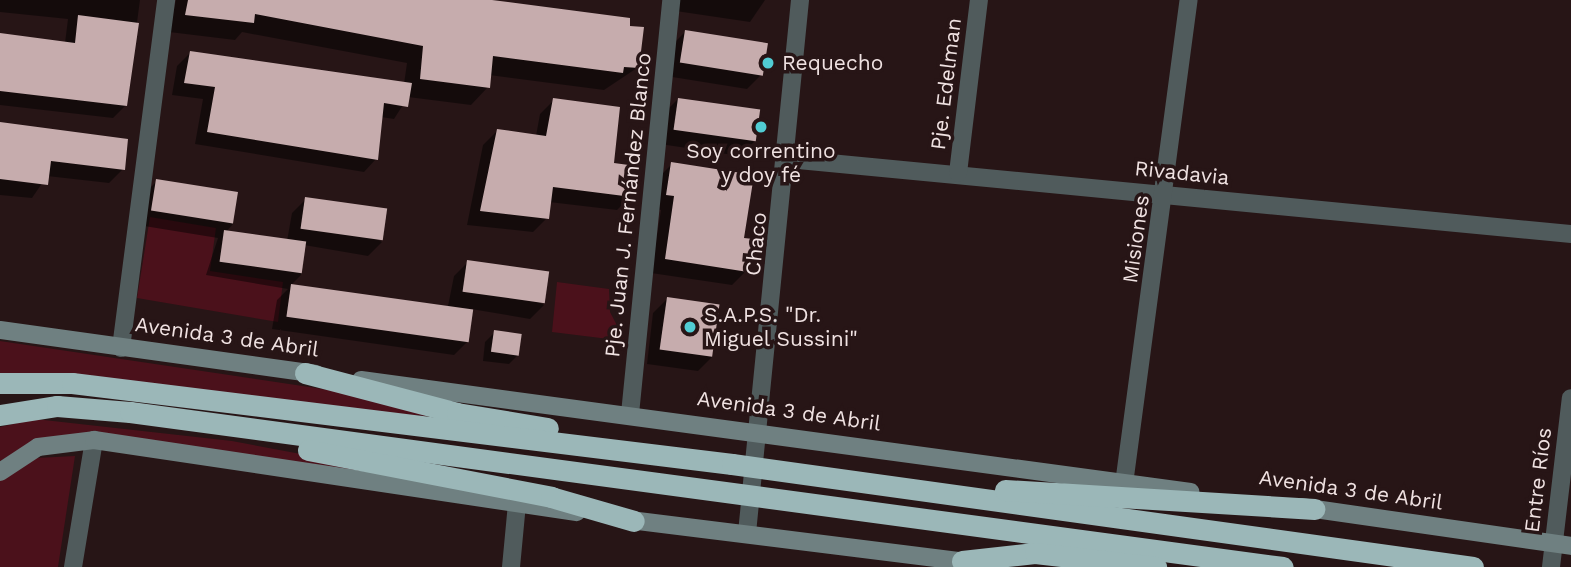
<!DOCTYPE html>
<html>
<head>
<meta charset="utf-8">
<style>
  body { margin:0 }
  #map { position:relative; width:1571px; height:567px; overflow:hidden; background:#271516; font-family:"Work Sans",sans-serif }
  div>[style] { position:absolute }
  [style*='--x'] { left:calc(var(--x)*1px); top:calc(var(--y)*1px); width:calc(var(--w)*1px); rotate:calc(var(--a)*1deg) }
  .green>* { inset:0; background:#4b111b }
  .shadow>* { inset:0; background:#0007 }
  .building>* { inset:0; background:#c6acad; transform-origin:0 0 }
  .street>* { height:18px; margin:-9px; padding:0 9px; transform-origin:9px; border-radius:9px; background:#505b5c }
  .secondary>* { height:18px; margin:-9px; padding:0 9px; transform-origin:9px; border-radius:9px; background:#6f8081 }
  .highway>* { height:21px; margin:-10.5px; padding:0 10.5px; transform-origin:10.5px; border-radius:10.5px; background:#9bb7b8 }
  .dots>* { width:19px; height:19px; translate:-50% -50%; box-sizing:border-box; border:4px solid #271516; border-radius:50% }
  span { translate:-50% -50%; white-space:nowrap; text-align:center; line-height:1.15; -webkit-text-stroke:7px #271516; paint-order:stroke }
  .poi-label { font-size:21px; color:#f0e2e2 }
  .left { translate:0 -50%; text-align:left }
  .street-label { font-size:21px; color:#f0e2e2 }
</style>
</head>
<body>
<div id="map">
  <div class="green">
    <div style="clip-path:polygon(150px 217px,216px 228px,210px 271px,283px 282px,278px 322px,137px 298px)"></div>
    <div style="clip-path:polygon(557px 282px,609px 289px,610px 312px,625px 341px,552px 332px)"></div>
    <div style="clip-path:polygon(0 341px,356px 394px,457px 419px,0 377px)"></div>
    <div style="clip-path:polygon(35px 419px,232px 441px,472px 486px,42px 439px,0 461px,0 427px)"></div>
    <div style="clip-path:polygon(75px 456px,58px 567px,0 567px,0 478px,36px 458px)"></div>
  </div>
  <div class="shadow">
    <div style="clip-path:polygon(0 0,140px 0,126px 105px,113px 118px,0 105px,0 35px,65px 43px,68px 19px,0 12px)"></div>
    <div style="clip-path:polygon(176px 0,476px 0,637px 68px,604px 90px,489px 75px,488px 87px,471px 105px,408px 97px,394px 119px,381px 117px,376px 159px,364px 172px,195px 144px,203px 99px,172px 95px,177px 66px,190px 53px,404px 84px,407px 63px,242px 32px,235px 40px,169px 32px)"></div>
    <div style="clip-path:polygon(671px 0,765px 0,750px 22px,669px 10px)"></div>
    <div style="clip-path:polygon(685px 32px,761px 75px,747px 89px,666px 76px,671px 46px)"></div>
    <div style="clip-path:polygon(678px 99px,754px 142px,740px 156px,660px 144px,664px 113px)"></div>
    <div style="clip-path:polygon(554px 100px,631px 196px,617px 210px,549px 202px,547px 218px,533px 232px,467px 225px,483px 145px,497px 131px,536px 136px,540px 114px)"></div>
    <div style="clip-path:polygon(0 124px,123px 169px,109px 183px,47px 176px,32px 198px,0 195px)"></div>
    <div style="clip-path:polygon(672px 164px,742px 240px,746px 271px,732px 285px,651px 273px,661px 210px,653px 208px,658px 178px)"></div>
    <div style="clip-path:polygon(157px 181px,233px 224px,226px 232px,287px 241px,292px 213px,306px 199px,382px 242px,368px 256px,304px 245px,301px 275px,290px 286px,448px 306px,454px 276px,468px 262px,544px 305px,530px 319px,471px 309px,468px 341px,454px 355px,272px 329px,277px 300px,288px 289px,206px 275px,218px 238px,138px 225px,143px 195px)"></div>
    <div style="clip-path:polygon(667px 299px,712px 357px,698px 371px,647px 364px,653px 313px)"></div>
    <div style="clip-path:polygon(495px 332px,518px 355px,509px 364px,483px 361px,485px 342px)"></div>
  </div>
  <div class="building">
    <div style="clip-path:polygon(188px 0,492px 0,630px 18px,630px 26px,644px 27px,639px 68px,624px 67px,623px 73px,493px 56px,490px 88px,420px 79px,423px 46px,255px 14px,254px 23px,185px 15px)"></div>
    <div style="clip-path:polygon(78px 15px,139px 23px,127px 106px,0 91px,0 33px,75px 43px)"></div>
    <div style="left:685px;top:30px;width:84px;height:33px;rotate:9deg"></div>
    <div style="clip-path:polygon(190px 51px,412px 83px,408px 107px,384px 103px,378px 160px,207px 132px,215px 87px,184px 83px)"></div>
    <div style="clip-path:polygon(553px 98px,620px 107px,614px 163px,636px 166px,632px 197px,553px 187px,549px 219px,480px 211px,497px 129px,546px 136px)"></div>
    <div style="left:678px;top:98px;width:83px;height:32px;rotate:8deg"></div>
    <div style="clip-path:polygon(0 122px,128px 139px,125px 170px,51px 161px,48px 185px,0 179px)"></div>
    <div style="clip-path:polygon(671px 162px,754px 175px,744px 238px,753px 239px,748px 272px,665px 259px,674px 196px,666px 195px)"></div>
    <div style="left:156px;top:179px;width:83px;height:32px;rotate:9deg"></div>
    <div style="left:305px;top:197px;width:83px;height:32px;rotate:8deg"></div>
    <div style="left:224px;top:230px;width:83px;height:32px;rotate:8deg"></div>
    <div style="left:467px;top:260px;width:83px;height:32px;rotate:8deg"></div>
    <div style="left:291px;top:284px;width:184px;height:33px;rotate:8deg"></div>
    <div style="left:667px;top:297px;width:53px;height:53px;rotate:8deg"></div>
    <div style="left:494px;top:330px;width:28px;height:22px;rotate:8deg"></div>
  </div>
  <div class="street">
    <div style="--x:788;--y:159;--w:787;--a:5.47"></div>
    <div style="--x:958;--y:173;--w:174;--a:-83.1"></div>
    <div style="--x:121;--y:348;--w:351;--a:-82.6"></div>
    <div style="--x:630;--y:414;--w:416;--a:-84.3"></div>
    <div style="--x:1124;--y:484;--w:488;--a:-82.4"></div>
    <div style="--x:747;--y:533;--w:536;--a:-84.32"></div>
    <div style="--x:73;--y:567;--w:129;--a:-80.6"></div>
    <div style="--x:511;--y:567;--w:64;--a:-84.6"></div>
    <div style="--x:1551;--y:567;--w:170;--a:-83.3"></div>
  </div>
  <div class="secondary">
    <div style="--x:0;--y:330;--w:319;--a:7.9"></div>
    <div style="--x:361;--y:380;--w:837;--a:7.69"></div>
    <div style="--x:0;--y:472;--w:45;--a:-33.3"></div>
    <div style="--x:38;--y:447;--w:56;--a:-7.1"></div>
    <div style="--x:94;--y:440;--w:488;--a:8.5"></div>
    <div style="--x:1301;--y:507;--w:273;--a:8.2"></div>
    <div style="--x:622;--y:519;--w:357;--a:7.1"></div>
  </div>
  <div class="highway">
    <div style="--x:305;--y:373;--w:157;--a:14.7"></div>
    <div style="--x:457;--y:413;--w:92;--a:9.4"></div>
    <div style="--x:0;--y:383;--w:72;--a:0"></div>
    <div style="--x:72;--y:383;--w:665;--a:7"></div>
    <div style="--x:732;--y:464;--w:748;--a:7.91"></div>
    <div style="--x:0;--y:415;--w:58;--a:-9"></div>
    <div style="--x:57;--y:406;--w:73;--a:4.7"></div>
    <div style="--x:130;--y:412;--w:1163;--a:7.66"></div>
    <div style="--x:308;--y:450;--w:248;--a:10.9"></div>
    <div style="--x:551;--y:497;--w:86;--a:16.1"></div>
    <div style="--x:1005;--y:490;--w:310;--a:3.5"></div>
    <div style="--x:962;--y:561;--w:73;--a:-6.3"></div>
    <div style="--x:1035;--y:553;--w:122;--a:6.6"></div>
  </div>
  <div class="dots">
    <div style="left:768px;top:63px;background:#51ccd3"></div>
    <div style="left:761px;top:127px;background:#51ccd3"></div>
    <div style="left:690px;top:327px;background:#51ccd3"></div>
  </div>
  <div class="poi-label">
    <span class="left" style="left:782px;top:63px">Requecho</span>
    <span style="left:761px;top:163px">Soy correntino<br>y doy fé</span>
    <span class="left" style="left:704px;top:327px">S.A.P.S. "Dr.<br>Miguel Sussini"</span>
  </div>
  <div class="street-label">
    <span style="left:946px;top:84px;rotate:-83deg">Pje. Edelman</span>
    <span style="left:1182px;top:173px;rotate:6deg">Rivadavia</span>
    <span style="left:628px;top:205px;rotate:-84deg">Pje. Juan J. Fernández Blanco</span>
    <span style="left:1136px;top:239px;rotate:-82deg">Misiones</span>
    <span style="left:756px;top:244px;rotate:-84deg">Chaco</span>
    <span style="left:227px;top:337px;rotate:8deg">Avenida 3 de Abril</span>
    <span style="left:789px;top:411px;rotate:8deg">Avenida 3 de Abril</span>
    <span style="left:1538px;top:480px;rotate:-83deg">Entre Ríos</span>
    <span style="left:1351px;top:490px;rotate:8deg">Avenida 3 de Abril</span>
  </div>
</div>
</body>
</html>
